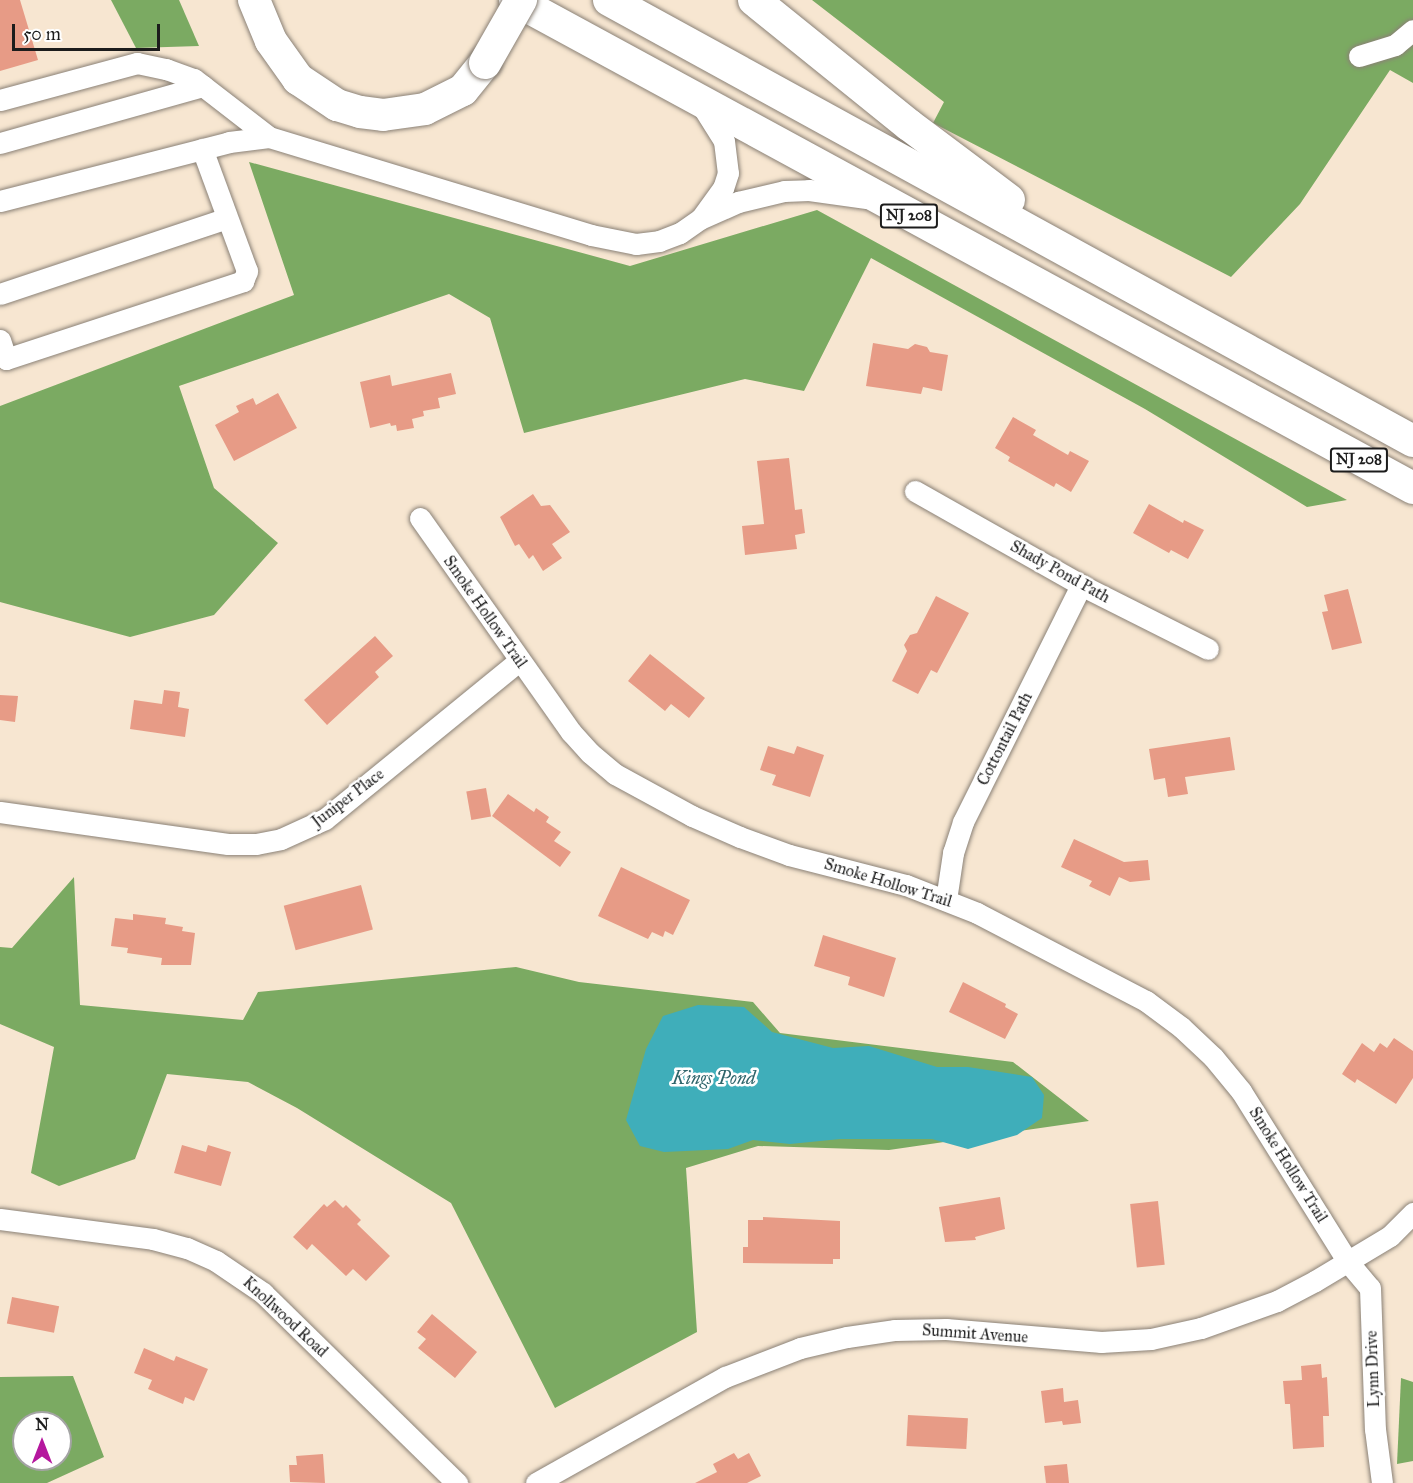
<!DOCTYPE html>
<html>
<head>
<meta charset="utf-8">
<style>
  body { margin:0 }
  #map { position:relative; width:1413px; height:1483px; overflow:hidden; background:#f7e6d1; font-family:"IM FELL Great Primer",serif }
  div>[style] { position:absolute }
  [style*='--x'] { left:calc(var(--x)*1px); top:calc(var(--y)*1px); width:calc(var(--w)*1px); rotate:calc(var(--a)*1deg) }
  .forest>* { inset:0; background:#7baa62 }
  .water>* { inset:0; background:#3faeba }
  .building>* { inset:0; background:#e79b86; transform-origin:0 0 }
  .roads { filter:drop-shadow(0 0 2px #8a8176) drop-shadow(0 0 2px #8a8176) }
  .minor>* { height:21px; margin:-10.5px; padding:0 10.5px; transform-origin:10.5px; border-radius:10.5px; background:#fff }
  .highway>* { height:32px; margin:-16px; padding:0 16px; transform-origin:16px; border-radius:16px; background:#fff }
  .bridges { filter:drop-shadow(0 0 2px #8a8176) drop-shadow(0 0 2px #8a8176) }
  .highway-bridge>* { height:32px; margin:-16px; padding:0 16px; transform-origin:16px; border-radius:16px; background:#fff }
  span { translate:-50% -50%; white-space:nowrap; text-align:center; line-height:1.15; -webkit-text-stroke:5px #fff; paint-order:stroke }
  .shield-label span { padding:2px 4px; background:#fff; border:2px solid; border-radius:4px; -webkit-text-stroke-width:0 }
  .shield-label { font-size:15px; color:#1c1c1c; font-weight:700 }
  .street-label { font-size:16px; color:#1c1c1c }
  .water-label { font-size:18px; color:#2e656b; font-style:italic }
  .north { position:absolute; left:12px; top:1411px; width:60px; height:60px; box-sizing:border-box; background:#fff; border:2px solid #a4a4a4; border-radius:50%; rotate:0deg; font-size:16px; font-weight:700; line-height:24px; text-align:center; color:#1c1c1c }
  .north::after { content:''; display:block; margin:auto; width:21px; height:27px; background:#b5179e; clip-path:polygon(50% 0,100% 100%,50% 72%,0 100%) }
  .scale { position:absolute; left:12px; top:24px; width:148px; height:27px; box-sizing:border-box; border:3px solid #1c1c1c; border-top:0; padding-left:8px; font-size:18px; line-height:21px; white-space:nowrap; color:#1c1c1c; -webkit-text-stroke:4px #fff; paint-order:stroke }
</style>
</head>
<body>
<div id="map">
  <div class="forest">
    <div style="clip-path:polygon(111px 0,179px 0,199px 46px,136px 48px)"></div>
    <div style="clip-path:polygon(812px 0,1413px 0,1413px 83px,1390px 70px,1300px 204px,1231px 277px,933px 123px,944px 102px)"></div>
    <div style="clip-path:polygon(249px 162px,630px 266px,817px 210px,1347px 500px,1307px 507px,1145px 409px,871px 258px,804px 391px,745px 379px,524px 433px,490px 318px,449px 294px,179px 386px,214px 488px,278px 543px,214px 615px,130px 637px,0 602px,0 406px,294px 295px)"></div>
    <div style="clip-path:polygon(74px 877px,80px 1005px,243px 1020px,258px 992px,516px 967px,579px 982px,753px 1002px,780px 1033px,1013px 1062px,1089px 1121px,889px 1150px,758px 1146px,686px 1168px,697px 1332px,555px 1408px,451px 1203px,297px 1108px,248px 1082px,167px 1074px,135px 1159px,59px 1186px,31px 1173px,54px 1047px,0 1024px,0 947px,12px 948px)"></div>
    <div style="clip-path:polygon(evenodd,73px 1376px,104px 1457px,47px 1483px,0 1483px,0 1377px,73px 1376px,24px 1423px,60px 1423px,60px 1459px,24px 1459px,24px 1423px)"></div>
    <div style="clip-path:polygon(1401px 1378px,1413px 1382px,1413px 1461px,1397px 1464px)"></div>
  </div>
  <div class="water">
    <div style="clip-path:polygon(698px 1005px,744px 1007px,772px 1032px,833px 1048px,869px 1046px,937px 1067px,968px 1067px,1032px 1077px,1044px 1095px,1042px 1118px,1017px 1135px,968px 1149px,932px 1139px,840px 1139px,790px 1144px,753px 1140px,728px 1149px,664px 1152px,640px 1146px,626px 1120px,646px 1049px,663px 1016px)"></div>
  </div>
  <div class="building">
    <div style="clip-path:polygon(0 0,20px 0,38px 60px,0 71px)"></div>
    <div style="clip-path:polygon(873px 343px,908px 349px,915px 344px,927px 347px,930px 352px,948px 355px,942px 391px,923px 387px,921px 394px,866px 386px)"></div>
    <div style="clip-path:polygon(451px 373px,456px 394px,438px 398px,440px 408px,423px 411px,424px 416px,412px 419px,414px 428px,397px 431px,396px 425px,391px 426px,390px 423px,370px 428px,360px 382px,390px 375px,392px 386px)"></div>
    <div style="clip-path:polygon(278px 393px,297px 428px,234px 461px,215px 425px,239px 412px,236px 406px,253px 398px,256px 405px)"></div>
    <div style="clip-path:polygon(1013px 417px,1036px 430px,1033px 435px,1068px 455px,1070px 451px,1089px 461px,1071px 492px,1056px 483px,1054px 487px,1008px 461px,1010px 457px,995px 448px)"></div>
    <div style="clip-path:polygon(789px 458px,795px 510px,802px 509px,805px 533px,795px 535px,797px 549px,745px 555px,742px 526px,764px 524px,757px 461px)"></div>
    <div style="clip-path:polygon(533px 494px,541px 506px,550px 505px,570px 532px,552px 544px,562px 558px,543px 571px,533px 555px,529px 559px,519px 544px,515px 546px,500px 517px)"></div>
    <div style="clip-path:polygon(1149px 504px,1183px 523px,1184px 520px,1204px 530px,1188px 559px,1171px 550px,1169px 553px,1133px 533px)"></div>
    <div style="clip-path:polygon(1348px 589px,1362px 643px,1332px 650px,1322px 612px,1328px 611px,1324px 595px)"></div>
    <div style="clip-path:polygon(936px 596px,969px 613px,937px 673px,931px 670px,918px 694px,892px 681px,907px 651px,904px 645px,910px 635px,917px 633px)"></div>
    <div style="clip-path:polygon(375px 636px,393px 656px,375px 672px,379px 677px,327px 725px,304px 700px)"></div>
    <div style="clip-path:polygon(650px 654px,705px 698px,689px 718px,671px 704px,665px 711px,628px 681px)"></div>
    <div style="clip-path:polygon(164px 690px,180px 692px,178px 707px,189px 709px,185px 737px,130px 729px,134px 700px,162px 704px)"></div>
    <div style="clip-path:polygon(0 695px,18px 696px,15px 722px,0 720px)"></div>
    <div style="clip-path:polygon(1230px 737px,1235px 770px,1185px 777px,1188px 794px,1168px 797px,1165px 778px,1154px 780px,1149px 749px)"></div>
    <div style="clip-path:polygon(768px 746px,794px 754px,797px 746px,824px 755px,810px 797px,772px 785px,776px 775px,760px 770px)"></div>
    <div style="left:486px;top:788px;width:29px;height:20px;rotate:80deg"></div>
    <div style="clip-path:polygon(508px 794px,534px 812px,536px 808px,549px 817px,546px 822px,561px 832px,554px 841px,571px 852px,560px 867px,492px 816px)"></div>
    <div style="clip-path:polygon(1074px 839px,1124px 862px,1148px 860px,1150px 880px,1130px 882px,1119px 877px,1110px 896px,1089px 886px,1092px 881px,1061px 867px)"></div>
    <div style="clip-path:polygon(621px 867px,690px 900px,673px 935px,665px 931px,663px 937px,652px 932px,648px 939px,598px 916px)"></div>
    <div style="left:361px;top:885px;width:46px;height:80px;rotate:75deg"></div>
    <div style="clip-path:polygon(133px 914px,166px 918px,165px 924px,183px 927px,182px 931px,195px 933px,191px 965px,161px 965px,162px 958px,127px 953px,128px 948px,111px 946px,115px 918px,133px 920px)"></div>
    <div style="clip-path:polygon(823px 935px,896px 958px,884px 997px,848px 985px,850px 977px,814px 966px)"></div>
    <div style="clip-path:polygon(963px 982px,1006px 1004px,1005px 1007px,1018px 1014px,1005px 1039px,949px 1012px)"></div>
    <div style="clip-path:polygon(1394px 1038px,1413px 1051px,1413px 1078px,1396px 1104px,1357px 1079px,1355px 1083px,1342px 1074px,1362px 1043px,1374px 1052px,1380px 1043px,1387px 1048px)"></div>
    <div style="clip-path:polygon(182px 1145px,206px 1152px,208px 1145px,231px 1152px,221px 1186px,174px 1173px)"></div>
    <div style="clip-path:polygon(1000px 1197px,1005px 1229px,975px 1237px,976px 1240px,945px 1242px,939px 1207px)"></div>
    <div style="clip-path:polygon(335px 1200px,343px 1208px,346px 1205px,361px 1220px,357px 1224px,390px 1256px,366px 1281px,353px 1269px,346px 1276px,312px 1244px,307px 1250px,293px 1237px,324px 1204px,327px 1207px)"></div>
    <div style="left:1158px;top:1201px;width:64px;height:28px;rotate:84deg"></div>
    <div style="clip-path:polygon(763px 1217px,840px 1221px,840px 1259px,833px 1259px,833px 1264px,743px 1263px,743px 1247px,748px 1247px,748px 1220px,763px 1220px)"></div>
    <div style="left:12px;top:1297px;width:48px;height:27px;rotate:11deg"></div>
    <div style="clip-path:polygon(432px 1314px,477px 1352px,455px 1378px,418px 1348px,426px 1339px,417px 1332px)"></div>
    <div style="clip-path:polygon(144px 1348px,174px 1361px,176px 1356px,208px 1369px,194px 1401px,185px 1397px,183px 1404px,148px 1389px,152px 1380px,134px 1373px)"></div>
    <div style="clip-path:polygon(1321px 1364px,1322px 1378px,1327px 1377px,1329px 1416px,1323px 1416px,1324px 1447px,1293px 1449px,1290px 1404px,1285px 1404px,1283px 1381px,1302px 1380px,1301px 1366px)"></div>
    <div style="clip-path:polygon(1063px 1388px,1064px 1402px,1078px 1400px,1081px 1423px,1063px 1425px,1062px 1421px,1045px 1423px,1041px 1391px)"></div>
    <div style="left:908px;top:1415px;width:60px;height:31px;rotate:3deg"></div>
    <div style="clip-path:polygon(734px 1453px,738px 1459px,749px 1453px,761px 1476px,747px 1483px,695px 1483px,717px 1472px,713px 1464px)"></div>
    <div style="clip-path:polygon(323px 1454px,325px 1483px,290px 1482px,289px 1465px,297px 1465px,296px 1456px)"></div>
    <div style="clip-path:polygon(1067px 1464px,1069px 1483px,1046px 1483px,1044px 1466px)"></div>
  </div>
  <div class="roads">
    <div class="minor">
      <div style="--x:1359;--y:56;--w:38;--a:-17"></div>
      <div style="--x:1395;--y:45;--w:23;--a:-40"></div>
      <div style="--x:0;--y:100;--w:142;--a:-15.1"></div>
      <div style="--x:137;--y:63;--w:30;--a:12"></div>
      <div style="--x:166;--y:69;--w:30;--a:20"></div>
      <div style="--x:194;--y:79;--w:95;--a:37.7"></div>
      <div style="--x:269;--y:137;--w:337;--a:16.9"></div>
      <div style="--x:591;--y:235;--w:46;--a:11.3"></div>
      <div style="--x:636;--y:244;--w:23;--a:-7"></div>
      <div style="--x:659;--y:241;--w:22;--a:-21"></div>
      <div style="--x:680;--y:233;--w:24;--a:-35"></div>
      <div style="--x:700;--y:219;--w:42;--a:-24.1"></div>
      <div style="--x:738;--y:202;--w:47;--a:-13.4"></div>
      <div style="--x:784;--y:191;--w:25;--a:-2"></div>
      <div style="--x:809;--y:190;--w:58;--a:8"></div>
      <div style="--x:702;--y:106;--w:41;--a:57.8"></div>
      <div style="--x:724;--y:141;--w:32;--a:83"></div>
      <div style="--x:728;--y:173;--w:16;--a:108"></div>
      <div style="--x:723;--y:188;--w:36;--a:126"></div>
      <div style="--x:0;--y:143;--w:211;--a:-15.7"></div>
      <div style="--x:0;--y:201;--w:236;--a:-14.4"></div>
      <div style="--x:229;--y:142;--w:40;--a:-7.1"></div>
      <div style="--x:0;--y:294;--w:239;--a:-18.5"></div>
      <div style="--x:0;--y:340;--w:20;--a:72"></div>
      <div style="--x:6;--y:359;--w:250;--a:-18.2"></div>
      <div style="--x:243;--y:281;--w:11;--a:-68"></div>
      <div style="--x:247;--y:271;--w:130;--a:-110.2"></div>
      <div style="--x:915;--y:491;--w:191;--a:29.5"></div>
      <div style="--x:1081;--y:585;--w:142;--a:26.7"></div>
      <div style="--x:420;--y:518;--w:262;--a:54.8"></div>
      <div style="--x:571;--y:732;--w:28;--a:48"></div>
      <div style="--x:590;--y:753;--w:33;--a:40"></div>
      <div style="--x:615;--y:774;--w:88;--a:28.6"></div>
      <div style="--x:692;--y:816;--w:52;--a:23.6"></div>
      <div style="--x:740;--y:837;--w:52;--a:20.2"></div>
      <div style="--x:789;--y:855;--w:121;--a:14.4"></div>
      <div style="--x:906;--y:885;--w:76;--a:21.5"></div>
      <div style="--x:977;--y:913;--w:191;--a:27.5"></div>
      <div style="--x:1146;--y:1001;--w:44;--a:36.6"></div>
      <div style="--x:1181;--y:1027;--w:44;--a:43.2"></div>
      <div style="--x:1213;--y:1057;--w:44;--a:50.5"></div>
      <div style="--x:1241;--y:1091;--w:202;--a:58"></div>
      <div style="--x:1348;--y:1262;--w:34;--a:50"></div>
      <div style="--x:1370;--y:1288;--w:141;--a:88"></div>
      <div style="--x:1375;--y:1429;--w:54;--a:82.6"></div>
      <div style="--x:0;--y:812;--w:230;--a:8"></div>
      <div style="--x:228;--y:844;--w:28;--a:0"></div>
      <div style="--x:256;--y:844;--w:25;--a:-11"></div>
      <div style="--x:281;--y:839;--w:48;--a:-24.4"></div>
      <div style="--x:325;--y:819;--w:250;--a:-39.2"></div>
      <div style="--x:946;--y:900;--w:48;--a:-81.5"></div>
      <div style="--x:953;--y:853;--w:33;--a:-72"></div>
      <div style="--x:963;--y:822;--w:265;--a:-63.5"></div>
      <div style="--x:0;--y:1219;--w:154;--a:7.4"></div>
      <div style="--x:153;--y:1239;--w:35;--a:15"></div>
      <div style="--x:187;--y:1248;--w:32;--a:24"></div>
      <div style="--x:216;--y:1261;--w:57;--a:34.2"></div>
      <div style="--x:263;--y:1293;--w:272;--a:44.4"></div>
      <div style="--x:536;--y:1483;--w:217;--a:-29.3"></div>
      <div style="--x:725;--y:1377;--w:80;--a:-21.1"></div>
      <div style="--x:800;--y:1348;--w:48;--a:-13.2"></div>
      <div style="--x:847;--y:1337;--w:49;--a:-8.3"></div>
      <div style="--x:895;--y:1330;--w:51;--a:-1.1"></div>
      <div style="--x:946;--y:1329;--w:156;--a:4.8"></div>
      <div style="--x:1101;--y:1342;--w:50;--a:-3.4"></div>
      <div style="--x:1151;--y:1339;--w:51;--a:-12.4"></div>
      <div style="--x:1201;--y:1328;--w:81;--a:-19.6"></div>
      <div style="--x:1277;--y:1301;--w:43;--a:-27.8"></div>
      <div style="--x:1315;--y:1281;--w:87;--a:-31"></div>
      <div style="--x:1390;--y:1236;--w:33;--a:-45"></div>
    </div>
    <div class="highway">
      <div style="--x:254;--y:0;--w:44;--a:67.5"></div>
      <div style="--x:271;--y:41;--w:47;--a:54.6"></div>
      <div style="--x:298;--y:79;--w:47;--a:33.7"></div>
      <div style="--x:337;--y:105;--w:24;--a:17"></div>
      <div style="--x:360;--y:112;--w:23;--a:7"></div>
      <div style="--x:383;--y:115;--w:42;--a:-8.1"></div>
      <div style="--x:425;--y:109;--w:42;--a:-26.6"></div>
      <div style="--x:463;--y:90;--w:35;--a:-51"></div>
      <div style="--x:515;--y:0;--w:1022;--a:28.52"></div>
      <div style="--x:609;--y:0;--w:917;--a:28.75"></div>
      <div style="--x:754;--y:0;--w:199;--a:38.9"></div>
      <div style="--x:909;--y:125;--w:125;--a:36.9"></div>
    </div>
  </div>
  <div class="bridges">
    <div class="highway-bridge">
      <div style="--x:485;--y:63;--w:73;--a:-60.3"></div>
    </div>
  </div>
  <div class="shield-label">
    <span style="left:909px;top:216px">NJ 208</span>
    <span style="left:1359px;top:460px">NJ 208</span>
  </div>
  <div class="street-label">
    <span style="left:1060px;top:572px;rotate:29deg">Shady Pond Path</span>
    <span style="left:485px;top:612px;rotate:55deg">Smoke Hollow Trail</span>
    <span style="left:1005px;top:739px;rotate:-63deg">Cottontail Path</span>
    <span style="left:348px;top:798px;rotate:-37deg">Juniper Place</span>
    <span style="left:888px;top:883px;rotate:17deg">Smoke Hollow Trail</span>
    <span style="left:1288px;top:1165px;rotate:58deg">Smoke Hollow Trail</span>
    <span style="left:285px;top:1317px;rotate:43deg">Knollwood Road</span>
    <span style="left:975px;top:1334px;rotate:4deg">Summit Avenue</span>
    <span style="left:1373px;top:1369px;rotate:-92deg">Lynn Drive</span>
  </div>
  <div class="water-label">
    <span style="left:714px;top:1078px">Kings Pond</span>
  </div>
  <div class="north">N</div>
  <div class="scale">50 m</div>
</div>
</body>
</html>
